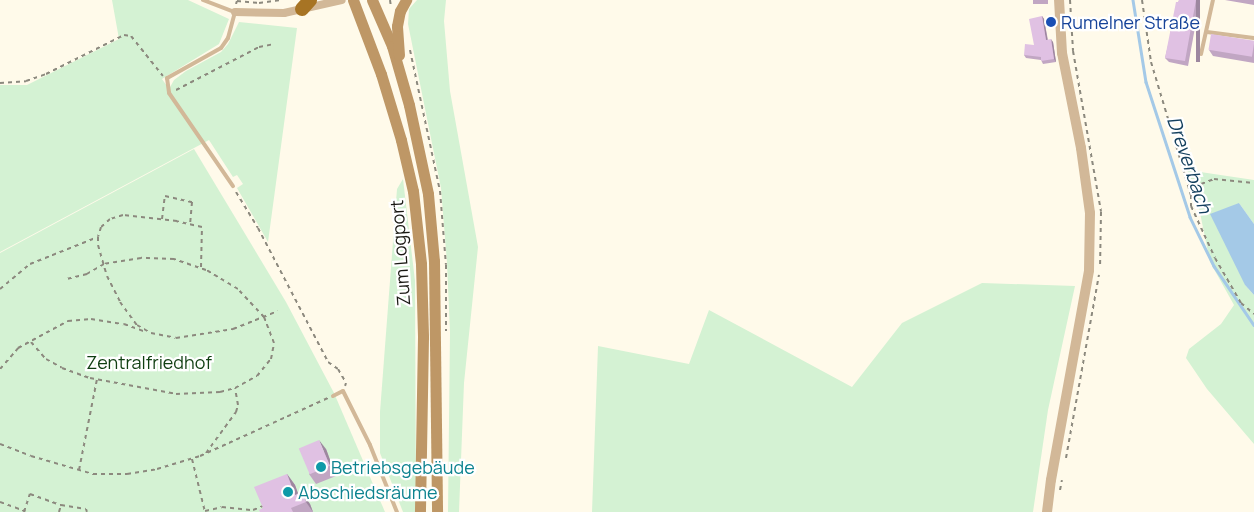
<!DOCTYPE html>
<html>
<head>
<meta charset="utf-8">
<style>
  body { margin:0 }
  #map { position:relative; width:1254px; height:512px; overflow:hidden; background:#fffaea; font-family:Manrope,sans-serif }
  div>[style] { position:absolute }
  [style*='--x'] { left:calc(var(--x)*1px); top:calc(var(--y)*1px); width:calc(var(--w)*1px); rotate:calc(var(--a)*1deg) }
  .green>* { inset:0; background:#d4f2d3 }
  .water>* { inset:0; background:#a4c9e7 }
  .stream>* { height:2.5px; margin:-1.25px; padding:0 1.25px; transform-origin:1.25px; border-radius:1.25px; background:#a4c9e7 }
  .path>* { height:2px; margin-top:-1px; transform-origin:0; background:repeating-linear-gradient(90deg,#8c897e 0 4px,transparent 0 8px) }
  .service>* { height:4px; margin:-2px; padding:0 2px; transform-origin:2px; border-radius:2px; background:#d2b898 }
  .minor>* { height:8px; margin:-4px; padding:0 4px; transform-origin:4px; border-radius:4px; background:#d2b898 }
  .tertiary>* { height:10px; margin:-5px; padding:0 5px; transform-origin:5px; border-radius:5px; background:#d2b898 }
  .secondary>* { height:11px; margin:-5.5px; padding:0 5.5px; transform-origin:5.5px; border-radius:5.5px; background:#be9766 }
  .trunk>* { height:14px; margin:-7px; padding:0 7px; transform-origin:7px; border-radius:7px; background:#a77424 }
  .wall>* { inset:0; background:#c1a6c3; transform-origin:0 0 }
  .shaded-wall>* { inset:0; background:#9d879f; transform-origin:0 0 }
  .building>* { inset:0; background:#e0c1e3; transform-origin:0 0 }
  .dots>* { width:14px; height:14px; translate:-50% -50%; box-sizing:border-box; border:2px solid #fff; border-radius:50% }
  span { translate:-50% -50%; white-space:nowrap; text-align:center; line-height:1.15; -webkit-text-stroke:4.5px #fff; paint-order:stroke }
  .transit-label { font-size:18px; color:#164399 }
  .left { translate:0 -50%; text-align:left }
  .street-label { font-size:18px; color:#1a1913 }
  .park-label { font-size:18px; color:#103f12 }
  .culture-label { font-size:18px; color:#0d838f }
  .water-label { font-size:19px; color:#14405e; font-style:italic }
</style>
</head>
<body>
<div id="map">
  <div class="green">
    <div style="clip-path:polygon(112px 0,188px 0,229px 19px,219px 44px,162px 79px,169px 89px,174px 80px,186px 71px,221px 52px,228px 44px,239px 22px,297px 28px,268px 242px,237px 188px,243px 184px,237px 175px,233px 177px,209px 140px,0 252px,0 85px,27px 85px,119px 39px)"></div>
    <div style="clip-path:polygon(417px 0,446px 0,444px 21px,450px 91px,478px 247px,464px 383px,459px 512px,448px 512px,450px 332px,447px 263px,441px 188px,408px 24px,409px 9px)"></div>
    <div style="clip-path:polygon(194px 149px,286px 302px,334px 393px,385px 512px,0 512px,0 253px)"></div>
    <div style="clip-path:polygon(1187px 170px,1254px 180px,1254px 224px,1239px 203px,1245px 285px,1254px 295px,1254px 444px,1207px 389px,1186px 358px,1189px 349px,1221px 324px,1234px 305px,1210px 262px,1197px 198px)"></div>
    <div style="clip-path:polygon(403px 179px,415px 281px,416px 512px,403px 512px,380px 453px,380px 412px,397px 189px)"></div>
    <div style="clip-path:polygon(982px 283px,1075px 286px,1048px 410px,1033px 512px,592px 512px,598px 346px,689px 364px,709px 310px,852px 387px,902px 323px)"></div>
  </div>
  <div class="water">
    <div style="clip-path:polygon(1239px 203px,1254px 224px,1254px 295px,1245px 285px,1210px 214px)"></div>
  </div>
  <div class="stream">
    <div style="--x:1133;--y:0;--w:83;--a:81"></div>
    <div style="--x:1146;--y:82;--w:142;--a:71.9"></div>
    <div style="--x:1190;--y:217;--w:55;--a:63.9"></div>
    <div style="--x:1214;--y:266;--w:71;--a:55.9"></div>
  </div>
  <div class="path">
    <div style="--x:390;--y:0;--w:7;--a:82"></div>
    <div style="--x:1070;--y:0;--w:51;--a:86.6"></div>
    <div style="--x:1073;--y:51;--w:163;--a:80.1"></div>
    <div style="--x:1101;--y:212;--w:56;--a:91"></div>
    <div style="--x:1142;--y:0;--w:63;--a:81.7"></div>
    <div style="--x:1151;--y:62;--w:139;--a:73.3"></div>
    <div style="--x:1191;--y:195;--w:11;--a:90"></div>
    <div style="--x:1191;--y:206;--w:57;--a:65.2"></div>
    <div style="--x:1215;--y:258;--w:52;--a:60"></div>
    <div style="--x:1241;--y:303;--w:17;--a:40"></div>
    <div style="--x:236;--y:4;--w:3;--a:-72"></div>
    <div style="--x:237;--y:1;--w:22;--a:5"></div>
    <div style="--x:259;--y:3;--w:22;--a:-8"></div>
    <div style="--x:410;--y:50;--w:144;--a:78"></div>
    <div style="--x:440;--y:191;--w:74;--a:85.4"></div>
    <div style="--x:446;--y:265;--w:66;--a:90"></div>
    <div style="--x:0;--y:83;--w:26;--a:-4"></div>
    <div style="--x:26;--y:81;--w:21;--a:-19"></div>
    <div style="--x:46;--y:74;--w:87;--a:-26.6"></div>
    <div style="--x:124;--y:35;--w:7;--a:8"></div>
    <div style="--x:131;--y:36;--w:51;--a:51.3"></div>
    <div style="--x:176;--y:90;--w:93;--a:-27.4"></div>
    <div style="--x:259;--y:47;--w:15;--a:-11"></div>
    <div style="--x:236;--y:192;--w:42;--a:58.6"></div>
    <div style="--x:258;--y:228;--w:151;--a:62.4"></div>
    <div style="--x:328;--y:362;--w:12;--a:35"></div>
    <div style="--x:338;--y:369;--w:16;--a:60"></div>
    <div style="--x:346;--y:383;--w:3;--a:108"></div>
    <div style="--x:1191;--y:195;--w:15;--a:-48"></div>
    <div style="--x:1201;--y:184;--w:14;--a:-21"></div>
    <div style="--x:1214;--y:179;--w:40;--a:5.7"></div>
    <div style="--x:162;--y:219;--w:23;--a:-83"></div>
    <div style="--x:165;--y:196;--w:28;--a:13"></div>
    <div style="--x:192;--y:202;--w:22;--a:95"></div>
    <div style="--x:201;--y:267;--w:40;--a:-88.6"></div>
    <div style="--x:202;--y:227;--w:26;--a:-167"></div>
    <div style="--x:177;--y:221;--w:54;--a:-173.7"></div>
    <div style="--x:123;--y:215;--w:14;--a:163"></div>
    <div style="--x:110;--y:219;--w:12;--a:138"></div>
    <div style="--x:101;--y:227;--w:10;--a:107"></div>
    <div style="--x:98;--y:237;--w:8;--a:90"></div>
    <div style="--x:98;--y:245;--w:32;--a:74"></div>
    <div style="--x:107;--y:276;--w:29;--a:63"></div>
    <div style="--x:120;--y:302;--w:29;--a:54"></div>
    <div style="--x:137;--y:325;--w:16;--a:30"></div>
    <div style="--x:151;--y:333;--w:25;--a:11"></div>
    <div style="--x:176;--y:338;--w:58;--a:-9"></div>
    <div style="--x:233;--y:329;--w:48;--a:-21.8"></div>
    <div style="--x:0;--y:289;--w:39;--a:-40"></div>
    <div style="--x:30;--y:264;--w:73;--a:-21.7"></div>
    <div style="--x:31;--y:342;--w:23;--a:49"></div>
    <div style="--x:46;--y:359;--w:18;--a:29"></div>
    <div style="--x:62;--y:368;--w:30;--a:20"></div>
    <div style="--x:90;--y:378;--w:87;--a:10.5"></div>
    <div style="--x:176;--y:394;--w:44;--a:-2.6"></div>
    <div style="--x:220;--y:392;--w:16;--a:-15"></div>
    <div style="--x:235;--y:388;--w:25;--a:-29"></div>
    <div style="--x:257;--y:376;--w:22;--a:-51"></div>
    <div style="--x:271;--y:359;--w:16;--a:-79"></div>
    <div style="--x:274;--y:343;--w:28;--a:-111"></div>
    <div style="--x:264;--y:317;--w:38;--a:-133"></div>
    <div style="--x:238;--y:289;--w:37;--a:-149"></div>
    <div style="--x:206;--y:270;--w:34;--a:-161"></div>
    <div style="--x:174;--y:259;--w:33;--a:-178"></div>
    <div style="--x:141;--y:258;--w:37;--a:171"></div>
    <div style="--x:104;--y:264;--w:20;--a:150"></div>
    <div style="--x:87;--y:274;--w:21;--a:166"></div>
    <div style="--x:0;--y:369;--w:28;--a:-49"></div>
    <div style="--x:18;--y:348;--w:57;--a:-28.4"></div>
    <div style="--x:68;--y:321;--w:23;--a:-5"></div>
    <div style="--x:91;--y:319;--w:33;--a:9"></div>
    <div style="--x:124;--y:324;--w:23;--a:20"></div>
    <div style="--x:0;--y:444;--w:33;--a:21"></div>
    <div style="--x:31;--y:456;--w:65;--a:16.2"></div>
    <div style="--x:93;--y:474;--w:34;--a:0"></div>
    <div style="--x:127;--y:474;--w:30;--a:-9"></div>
    <div style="--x:157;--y:469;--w:45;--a:-16.8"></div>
    <div style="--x:200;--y:456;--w:141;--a:-24.4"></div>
    <div style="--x:206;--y:453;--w:51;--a:-53.8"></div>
    <div style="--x:236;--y:412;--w:7;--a:-74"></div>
    <div style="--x:238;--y:405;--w:17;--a:-100"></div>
    <div style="--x:1066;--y:458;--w:186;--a:-79.8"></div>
    <div style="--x:192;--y:459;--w:55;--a:76.2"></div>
    <div style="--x:79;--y:470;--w:93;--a:-78.8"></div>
    <div style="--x:1060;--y:490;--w:10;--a:-79"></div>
    <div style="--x:0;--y:502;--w:27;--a:20"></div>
    <div style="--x:205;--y:511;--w:17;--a:-13"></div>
    <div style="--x:222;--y:507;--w:31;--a:6"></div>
    <div style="--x:253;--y:510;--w:11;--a:-22"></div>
    <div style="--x:24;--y:512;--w:19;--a:-72"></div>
    <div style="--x:30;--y:494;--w:33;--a:20"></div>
    <div style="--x:61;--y:505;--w:25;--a:9"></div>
    <div style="--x:86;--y:509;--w:3;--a:72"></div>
    <div style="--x:59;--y:512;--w:7;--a:-74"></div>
  </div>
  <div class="service">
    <div style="--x:203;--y:0;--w:34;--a:21"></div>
    <div style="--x:235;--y:12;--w:27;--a:105"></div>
    <div style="--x:228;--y:38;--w:12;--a:125"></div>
    <div style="--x:221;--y:48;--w:62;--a:150.9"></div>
    <div style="--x:167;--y:78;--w:15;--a:82"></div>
    <div style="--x:169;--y:93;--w:113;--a:55.5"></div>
    <div style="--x:1207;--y:32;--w:47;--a:7.3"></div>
    <div style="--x:1201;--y:54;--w:55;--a:-77.5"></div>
    <div style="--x:333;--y:396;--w:11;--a:-27"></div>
    <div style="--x:343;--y:391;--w:60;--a:63.4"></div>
    <div style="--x:370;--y:445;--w:72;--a:68.1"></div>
  </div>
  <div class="minor">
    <div style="--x:235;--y:12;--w:49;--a:1.2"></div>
    <div style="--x:284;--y:13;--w:59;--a:-12.6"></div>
  </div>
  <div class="tertiary">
    <div style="--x:1047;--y:512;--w:32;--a:-83"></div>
    <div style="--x:1051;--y:480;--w:213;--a:-79.7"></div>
    <div style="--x:1089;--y:270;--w:57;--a:-89"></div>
    <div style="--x:1090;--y:213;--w:66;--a:-97.9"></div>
    <div style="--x:1081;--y:148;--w:97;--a:-101.3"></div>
    <div style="--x:1062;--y:53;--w:53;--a:-93.2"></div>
  </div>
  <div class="secondary">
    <div style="--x:353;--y:0;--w:79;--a:69.3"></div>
    <div style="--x:381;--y:74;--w:69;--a:73.1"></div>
    <div style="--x:401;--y:140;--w:52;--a:76.8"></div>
    <div style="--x:413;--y:191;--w:73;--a:83.7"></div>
    <div style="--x:421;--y:264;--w:73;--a:88.4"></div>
    <div style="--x:423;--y:337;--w:175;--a:91"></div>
    <div style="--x:372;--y:0;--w:50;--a:66.5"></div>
    <div style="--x:392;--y:46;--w:61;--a:73.9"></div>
    <div style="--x:409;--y:105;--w:91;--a:77.9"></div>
    <div style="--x:428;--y:194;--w:67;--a:84.9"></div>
    <div style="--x:434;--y:261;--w:251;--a:89.3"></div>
    <div style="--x:399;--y:55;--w:29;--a:-94"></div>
    <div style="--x:397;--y:26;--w:15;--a:-79"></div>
    <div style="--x:400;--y:11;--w:13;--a:-61"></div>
  </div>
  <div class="trunk">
    <div style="--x:302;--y:9;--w:12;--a:-48"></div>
  </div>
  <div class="wall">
    <div style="left:1033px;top:0;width:15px;height:4px"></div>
    <div style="clip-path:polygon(1179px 0,1200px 0,1188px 66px,1169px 62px,1165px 58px)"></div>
    <div style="clip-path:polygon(1224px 0,1254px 0,1254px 5px,1225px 0)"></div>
    <div style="clip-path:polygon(1042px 16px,1044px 19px,1048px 40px,1053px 42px,1056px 62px,1043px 64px,1041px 60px,1026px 58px,1024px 55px,1034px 45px)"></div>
    <div style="clip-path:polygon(1254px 41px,1254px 63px,1213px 56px,1209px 50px)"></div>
    <div style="clip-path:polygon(326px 449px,336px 476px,316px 484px,309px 474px)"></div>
    <div style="clip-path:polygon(287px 474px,295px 485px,298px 494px,310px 504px,313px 512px,260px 512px)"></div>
  </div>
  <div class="shaded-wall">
    <div style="left:1196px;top:0;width:4px;height:62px"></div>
    <div style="clip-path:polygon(1042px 16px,1044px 19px,1048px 43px,1046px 40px)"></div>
    <div style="clip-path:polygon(1051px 39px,1053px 42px,1056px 62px,1054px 59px)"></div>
    <div style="clip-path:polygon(319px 440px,326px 449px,336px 476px,330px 466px)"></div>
    <div style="clip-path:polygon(287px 474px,295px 485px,302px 504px,295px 495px)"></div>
    <div style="clip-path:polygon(302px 492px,310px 504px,313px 512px,306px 502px)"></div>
  </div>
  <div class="building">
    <div style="clip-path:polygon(1179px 0,1196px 0,1185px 61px,1165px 58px,1176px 2px,1178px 2px)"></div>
    <div style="clip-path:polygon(1042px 16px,1046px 40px,1051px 39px,1054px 59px,1041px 61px,1041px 57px,1024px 55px,1025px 44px,1034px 45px,1029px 19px)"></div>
    <div style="left:1211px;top:34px;width:44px;height:16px;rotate:9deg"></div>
    <div style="left:319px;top:440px;width:28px;height:22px;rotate:67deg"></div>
    <div style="clip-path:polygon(287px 474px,295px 495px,302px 492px,306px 502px,291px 508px,293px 512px,260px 512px,259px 510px,263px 508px,254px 487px)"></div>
  </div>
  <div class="dots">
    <div style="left:1051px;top:22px;background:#1a4fb4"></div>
    <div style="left:321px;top:467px;background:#0f9aa8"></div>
    <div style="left:288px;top:492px;background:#0f9aa8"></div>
  </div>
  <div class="transit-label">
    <span class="left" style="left:1061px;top:22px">Rumelner Straße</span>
  </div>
  <div class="street-label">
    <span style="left:400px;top:253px;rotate:-94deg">Zum Logport</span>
  </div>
  <div class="park-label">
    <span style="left:149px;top:362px">Zentralfriedhof</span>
  </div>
  <div class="culture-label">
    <span class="left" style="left:331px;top:467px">Betriebsgebäude</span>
    <span class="left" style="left:298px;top:492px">Abschiedsräume</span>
  </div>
  <div class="water-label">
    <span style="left:1189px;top:165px;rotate:71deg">Dreverbach</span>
  </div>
</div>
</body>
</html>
